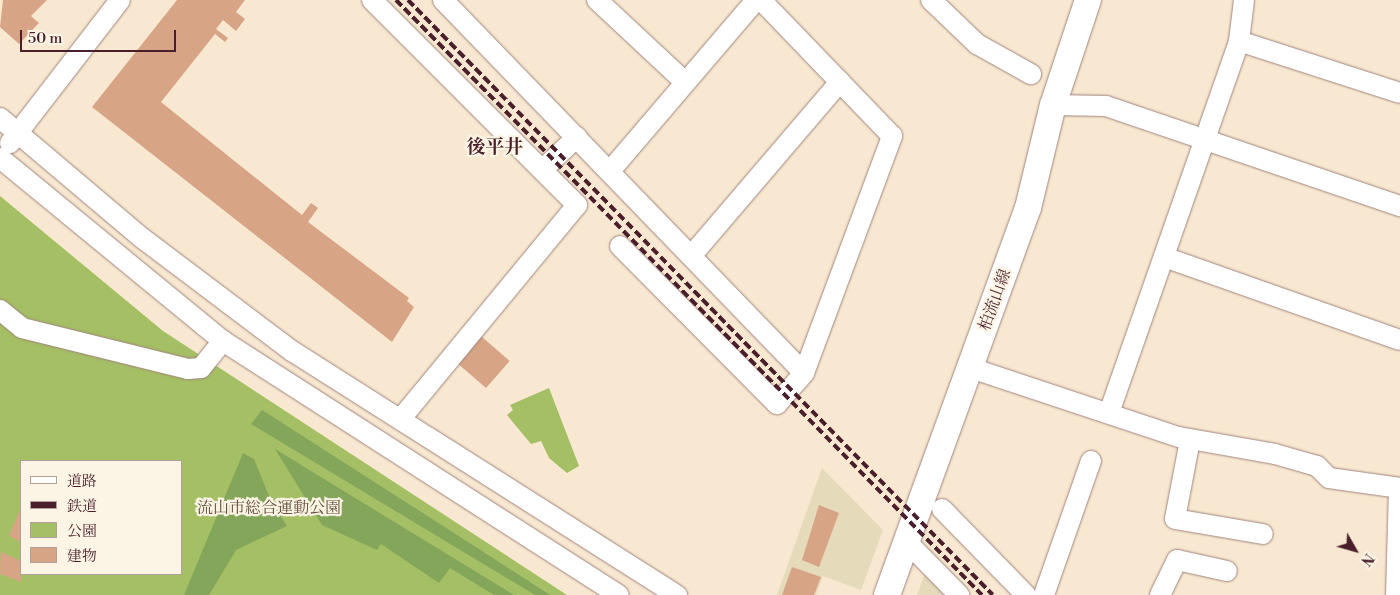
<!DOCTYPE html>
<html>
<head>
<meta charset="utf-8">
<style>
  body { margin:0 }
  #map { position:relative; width:1400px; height:595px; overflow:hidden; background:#f8e8d1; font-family:"Libre Bodoni","Noto Serif JP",serif }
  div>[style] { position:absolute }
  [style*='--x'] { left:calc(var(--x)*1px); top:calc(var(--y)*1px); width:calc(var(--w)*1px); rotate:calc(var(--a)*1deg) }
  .built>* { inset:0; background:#e5daba }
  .green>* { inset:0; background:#a5bf65 }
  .forest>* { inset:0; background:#84a65a }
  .building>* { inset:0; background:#d7a486; transform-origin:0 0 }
  .roads { filter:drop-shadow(0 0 1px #a1847e) drop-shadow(0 0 1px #a1847e) }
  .minor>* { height:20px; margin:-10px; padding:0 10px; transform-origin:10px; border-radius:10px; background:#fff }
  .major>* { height:26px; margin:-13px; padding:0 13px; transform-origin:13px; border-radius:13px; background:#fff }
  .rail>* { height:4px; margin-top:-2px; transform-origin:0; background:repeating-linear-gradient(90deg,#4a1f2b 0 8px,transparent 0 12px) }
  span { translate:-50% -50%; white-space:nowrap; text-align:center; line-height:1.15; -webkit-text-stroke:4.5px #fcf5e5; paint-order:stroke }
  .street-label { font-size:16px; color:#4a1f2b }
  .park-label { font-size:16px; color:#654f3c }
  .quarter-label { font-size:19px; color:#4a1f2b; font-weight:700 }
  .legend { position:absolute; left:20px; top:460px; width:162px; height:115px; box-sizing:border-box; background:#fcf5e5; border:1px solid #b59f9b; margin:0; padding:6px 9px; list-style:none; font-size:15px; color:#4a1f2b }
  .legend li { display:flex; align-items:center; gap:10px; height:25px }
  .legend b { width:25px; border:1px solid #b59f9b }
  .north { position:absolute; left:1330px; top:525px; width:50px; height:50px; -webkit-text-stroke:4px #fcf5e5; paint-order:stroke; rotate:128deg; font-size:14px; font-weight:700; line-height:20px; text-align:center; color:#4a1f2b }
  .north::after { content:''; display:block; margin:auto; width:18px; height:22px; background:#4a1f2b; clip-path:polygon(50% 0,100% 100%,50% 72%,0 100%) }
  .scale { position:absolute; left:20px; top:30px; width:156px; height:22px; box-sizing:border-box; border:2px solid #4a1f2b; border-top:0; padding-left:6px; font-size:15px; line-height:18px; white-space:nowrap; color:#4a1f2b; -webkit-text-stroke:4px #fcf5e5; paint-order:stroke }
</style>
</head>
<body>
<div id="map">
  <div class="built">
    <div style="clip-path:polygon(822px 468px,883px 530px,861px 590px,823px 576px,816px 595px,777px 595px)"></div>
    <div style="clip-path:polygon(925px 573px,946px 595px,917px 595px)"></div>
  </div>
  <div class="green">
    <div style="clip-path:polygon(evenodd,0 196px,163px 331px,567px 595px,0 595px,0 196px,21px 461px,181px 461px,181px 574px,21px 574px,21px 461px)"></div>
    <div style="clip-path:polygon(549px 388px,579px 466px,567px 473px,549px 458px,541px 441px,531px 444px,507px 415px,513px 410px,510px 405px)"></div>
  </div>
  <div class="forest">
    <div style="clip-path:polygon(262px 410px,468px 542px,550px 595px,535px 595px,251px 424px)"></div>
    <div style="clip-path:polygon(275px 449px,514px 595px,494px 595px,450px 568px,439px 583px,381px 544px,377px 550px,322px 525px)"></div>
    <div style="clip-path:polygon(243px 453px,254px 459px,271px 501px,287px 526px,236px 550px,209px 595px,184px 595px)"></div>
  </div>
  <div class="building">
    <div style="clip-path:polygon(3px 0,47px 0,31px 16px,39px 23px,19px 44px,0 27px)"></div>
    <div style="clip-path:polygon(177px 0,245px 0,236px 12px,245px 19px,236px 31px,223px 20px,216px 29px,228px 38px,225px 42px,215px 34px,161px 102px,302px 215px,311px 203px,318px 208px,308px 222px,409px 298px,407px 301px,414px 307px,392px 342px,92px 107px)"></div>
    <div style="left:481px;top:336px;width:38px;height:36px;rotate:41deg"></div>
    <div style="clip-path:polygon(819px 505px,839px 513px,819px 567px,802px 560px)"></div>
    <div style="clip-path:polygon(19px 512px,21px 513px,21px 542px,9px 536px)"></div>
    <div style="clip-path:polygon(1px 552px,21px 561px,21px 582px,0 574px)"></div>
    <div style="clip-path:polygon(792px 567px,821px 577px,814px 595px,782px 595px)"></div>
  </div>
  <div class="roads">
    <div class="minor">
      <div style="--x:372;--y:0;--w:290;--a:45"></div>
      <div style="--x:577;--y:205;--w:278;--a:129.5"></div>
      <div style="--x:443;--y:0;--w:519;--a:45.94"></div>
      <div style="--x:597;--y:0;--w:120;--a:43"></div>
      <div style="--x:931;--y:0;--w:64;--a:43.7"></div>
      <div style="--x:977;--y:44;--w:62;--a:29.1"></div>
      <div style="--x:1239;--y:41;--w:169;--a:17.9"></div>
      <div style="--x:1053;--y:105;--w:53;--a:1.1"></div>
      <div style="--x:1106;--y:106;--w:311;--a:18.8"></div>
      <div style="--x:0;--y:118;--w:186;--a:40.2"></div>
      <div style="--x:142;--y:238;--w:188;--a:37"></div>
      <div style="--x:292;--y:351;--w:456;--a:32.4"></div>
      <div style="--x:10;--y:143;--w:180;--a:-52.4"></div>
      <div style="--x:0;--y:158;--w:288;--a:39.4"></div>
      <div style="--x:223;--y:341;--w:470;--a:32.7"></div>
      <div style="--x:542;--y:170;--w:48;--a:-43.3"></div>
      <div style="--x:610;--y:171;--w:225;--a:-49.5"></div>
      <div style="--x:620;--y:246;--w:223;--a:45.2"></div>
      <div style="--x:777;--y:404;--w:41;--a:-48.9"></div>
      <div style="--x:804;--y:373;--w:253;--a:-69.6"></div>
      <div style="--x:892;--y:136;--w:75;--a:-133.9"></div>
      <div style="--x:692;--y:255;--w:228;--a:-49.5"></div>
      <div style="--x:840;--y:82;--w:114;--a:-133.9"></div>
      <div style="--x:1164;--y:257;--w:250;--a:19.4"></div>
      <div style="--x:0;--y:310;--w:28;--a:39"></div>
      <div style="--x:22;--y:328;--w:171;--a:13.9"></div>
      <div style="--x:188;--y:369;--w:13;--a:-4"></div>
      <div style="--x:201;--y:368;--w:35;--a:-51"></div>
      <div style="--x:971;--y:368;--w:219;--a:18.4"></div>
      <div style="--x:1179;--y:437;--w:97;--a:10"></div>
      <div style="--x:1275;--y:454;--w:44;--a:15.9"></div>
      <div style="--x:1317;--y:466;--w:17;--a:45"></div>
      <div style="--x:1329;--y:478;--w:72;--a:8"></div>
      <div style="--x:1109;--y:413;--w:394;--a:-70.7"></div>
      <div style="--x:1239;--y:41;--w:41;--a:-83"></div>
      <div style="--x:1190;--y:440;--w:80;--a:100.8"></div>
      <div style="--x:1175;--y:519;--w:89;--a:9.7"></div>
      <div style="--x:942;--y:509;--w:120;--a:45.7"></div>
      <div style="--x:906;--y:541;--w:76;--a:45.5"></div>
      <div style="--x:1044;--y:595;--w:142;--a:-70.7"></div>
      <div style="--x:1160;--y:595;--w:39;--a:-64"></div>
      <div style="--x:1177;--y:560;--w:51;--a:12.4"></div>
      <div style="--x:1396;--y:595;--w:107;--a:-88.4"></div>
    </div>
    <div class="major">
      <div style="--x:887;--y:595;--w:412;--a:-70"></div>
      <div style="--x:1028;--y:208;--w:106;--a:-76.4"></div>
      <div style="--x:1053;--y:105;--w:111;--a:-71.6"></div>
    </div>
  </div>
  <div class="rail">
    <div style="--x:396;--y:0;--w:835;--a:45.44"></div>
    <div style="--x:408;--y:0;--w:834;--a:45.49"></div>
  </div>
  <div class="street-label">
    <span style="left:995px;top:300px;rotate:-70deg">柏流山線</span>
  </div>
  <div class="park-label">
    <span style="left:269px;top:508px">流山市総合運動公園</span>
  </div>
  <div class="quarter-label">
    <span style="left:495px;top:148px">後平井</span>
  </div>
  <ul class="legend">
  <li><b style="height:6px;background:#fff"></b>道路</li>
  <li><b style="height:6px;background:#4a1f2b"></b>鉄道</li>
  <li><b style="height:14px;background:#a5bf65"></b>公園</li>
  <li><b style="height:14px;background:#d7a486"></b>建物</li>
  </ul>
  <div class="north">N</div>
  <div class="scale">50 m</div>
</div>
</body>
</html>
